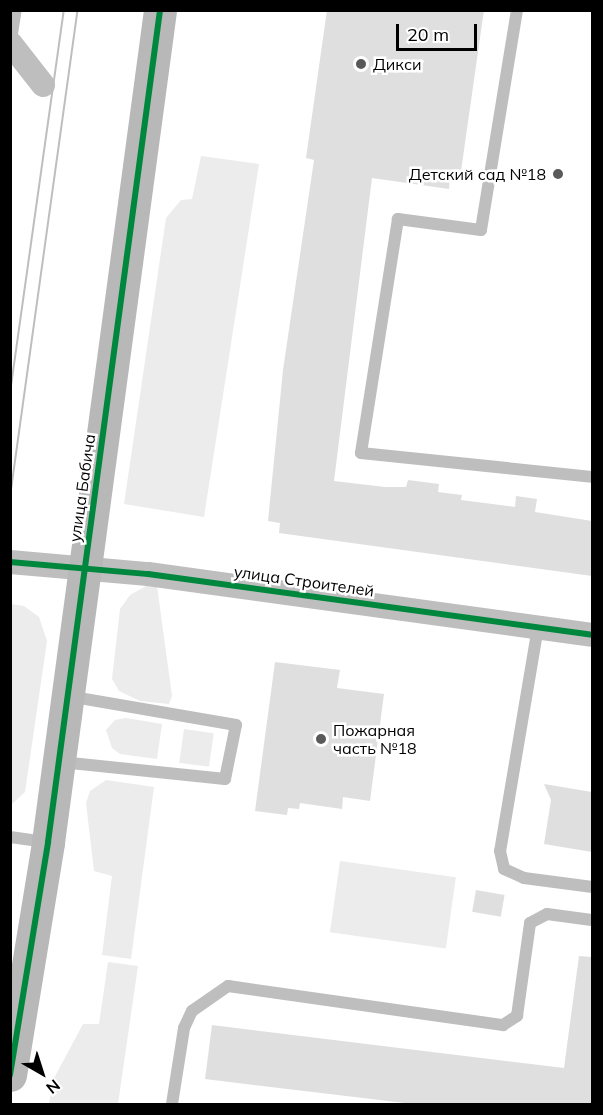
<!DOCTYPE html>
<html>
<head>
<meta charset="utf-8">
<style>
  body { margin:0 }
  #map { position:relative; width:603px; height:1115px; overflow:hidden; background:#fff; font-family:Mulish,sans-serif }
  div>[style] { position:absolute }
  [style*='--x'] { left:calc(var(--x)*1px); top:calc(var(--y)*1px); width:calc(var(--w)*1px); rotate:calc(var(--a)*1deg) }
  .green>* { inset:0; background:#ececec; transform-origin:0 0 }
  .building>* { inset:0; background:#dfdfdf; transform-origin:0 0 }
  .lane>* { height:12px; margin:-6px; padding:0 6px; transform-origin:6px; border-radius:6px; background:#bebebe }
  .street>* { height:24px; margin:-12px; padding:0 12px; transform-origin:12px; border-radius:12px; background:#bebebe }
  .secondary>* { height:33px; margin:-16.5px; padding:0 16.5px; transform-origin:16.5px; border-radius:16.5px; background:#b8b8b8 }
  .tram>* { height:1.5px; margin:-0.75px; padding:0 0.75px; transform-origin:0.75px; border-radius:0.75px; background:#bebebe }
  .cycleway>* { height:6px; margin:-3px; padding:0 3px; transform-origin:3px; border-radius:3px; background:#00873e }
  .dots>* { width:16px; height:16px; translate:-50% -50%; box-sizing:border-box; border:3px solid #fff; border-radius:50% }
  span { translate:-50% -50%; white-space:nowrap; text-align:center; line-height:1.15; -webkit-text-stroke:5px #fff; paint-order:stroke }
  .poi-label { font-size:16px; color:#000 }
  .left { translate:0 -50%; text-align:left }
  .right { translate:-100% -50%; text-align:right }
  .street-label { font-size:16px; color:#000 }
  .frame { position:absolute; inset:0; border:12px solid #000; pointer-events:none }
  .north { position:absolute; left:12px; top:1043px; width:60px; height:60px; -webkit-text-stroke:4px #fff; paint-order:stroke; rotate:141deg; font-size:16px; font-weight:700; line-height:24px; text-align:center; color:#000 }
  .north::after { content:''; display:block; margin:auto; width:21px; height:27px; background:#000; clip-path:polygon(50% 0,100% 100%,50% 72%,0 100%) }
  .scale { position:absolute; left:396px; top:24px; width:81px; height:27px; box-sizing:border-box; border:3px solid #000; border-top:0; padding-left:8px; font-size:18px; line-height:21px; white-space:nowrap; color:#000; -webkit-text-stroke:4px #fff; paint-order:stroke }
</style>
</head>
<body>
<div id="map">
  <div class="green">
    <div style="clip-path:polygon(201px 156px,259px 164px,204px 517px,124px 504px,166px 218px,181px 200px,192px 199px)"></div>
    <div style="clip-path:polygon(146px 586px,157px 586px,172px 696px,169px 704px,140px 701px,119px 691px,112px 679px,120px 609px,130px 595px)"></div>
    <div style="clip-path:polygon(11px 604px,24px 606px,39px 617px,47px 641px,25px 792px,11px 805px)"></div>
    <div style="clip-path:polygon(126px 718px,162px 724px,157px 759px,120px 754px,112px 748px,106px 730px,115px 720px)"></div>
    <div style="left:184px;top:729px;width:30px;height:34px;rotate:8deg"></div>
    <div style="clip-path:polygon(106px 780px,154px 787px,131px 959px,102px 955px,112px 876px,94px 871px,86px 803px,90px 791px)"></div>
    <div style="left:340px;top:861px;width:117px;height:72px;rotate:8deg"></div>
    <div style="clip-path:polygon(108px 962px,138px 966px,118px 1104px,49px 1104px,53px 1080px,83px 1024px,99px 1024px)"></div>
  </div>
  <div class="building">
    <div style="clip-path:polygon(327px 10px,484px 10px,460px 178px,450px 177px,449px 189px,372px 178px,334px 481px,385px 487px,406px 487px,408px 480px,439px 484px,438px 492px,462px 495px,461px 500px,515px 507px,516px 496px,537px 499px,535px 512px,592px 521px,592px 576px,279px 533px,280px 523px,268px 521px,283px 370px,314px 160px,306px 158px)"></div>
    <div style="clip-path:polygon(275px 662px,340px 670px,337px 688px,384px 694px,370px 801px,343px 797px,342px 809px,300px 803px,299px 809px,288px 808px,287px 815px,255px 811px)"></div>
    <div style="clip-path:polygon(544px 784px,592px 792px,592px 852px,544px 844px,551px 800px)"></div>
    <div style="left:476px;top:890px;width:29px;height:22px;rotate:10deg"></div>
    <div style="clip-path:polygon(579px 956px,592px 957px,592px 1104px,413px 1104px,205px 1079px,212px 1025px,564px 1068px)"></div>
  </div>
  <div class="lane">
    <div style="--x:517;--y:10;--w:223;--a:99.3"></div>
    <div style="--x:481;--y:230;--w:84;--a:-172.5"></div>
    <div style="--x:398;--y:219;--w:237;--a:99"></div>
    <div style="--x:361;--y:453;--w:232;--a:5.9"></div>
    <div style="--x:10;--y:46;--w:36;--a:-81"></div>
    <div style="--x:538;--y:627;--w:227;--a:99.6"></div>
    <div style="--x:500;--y:851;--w:18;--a:77"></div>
    <div style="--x:504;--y:869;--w:22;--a:24"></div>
    <div style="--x:524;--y:878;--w:69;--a:7.5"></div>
    <div style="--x:61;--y:762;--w:165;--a:5.9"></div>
    <div style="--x:225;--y:779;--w:55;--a:-78.5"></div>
    <div style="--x:236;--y:725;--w:170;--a:-170.2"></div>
    <div style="--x:10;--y:837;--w:37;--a:8"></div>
    <div style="--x:172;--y:1104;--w:77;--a:-81"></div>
    <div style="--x:184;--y:1028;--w:19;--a:-65"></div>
    <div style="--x:192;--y:1011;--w:44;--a:-34.8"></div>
    <div style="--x:228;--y:986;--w:278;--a:8.1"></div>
    <div style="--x:503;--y:1025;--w:17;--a:-33"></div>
    <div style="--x:517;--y:1016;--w:94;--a:-82"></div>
    <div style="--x:530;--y:923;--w:19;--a:-28"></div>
    <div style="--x:547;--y:914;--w:45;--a:7.6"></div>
  </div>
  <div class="street">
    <div style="--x:11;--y:44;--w:52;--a:52"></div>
    <div style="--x:10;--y:562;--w:139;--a:5"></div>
    <div style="--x:148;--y:574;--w:448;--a:7.8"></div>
  </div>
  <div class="secondary">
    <div style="--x:10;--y:1075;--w:236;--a:-80.7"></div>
    <div style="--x:48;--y:842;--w:840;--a:-82.33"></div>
  </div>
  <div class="tram">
    <div style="--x:10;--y:393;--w:387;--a:-82"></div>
    <div style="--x:10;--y:497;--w:492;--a:-82.1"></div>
  </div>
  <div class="cycleway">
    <div style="--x:10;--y:562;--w:139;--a:5"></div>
    <div style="--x:148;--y:574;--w:448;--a:7.8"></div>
    <div style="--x:10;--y:1075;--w:236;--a:-80.7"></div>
    <div style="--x:48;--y:842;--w:840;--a:-82.33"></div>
  </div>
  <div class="dots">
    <div style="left:361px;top:64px;background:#595959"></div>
    <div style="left:558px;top:174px;background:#595959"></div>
    <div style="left:321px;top:739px;background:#595959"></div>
  </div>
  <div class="poi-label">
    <span class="left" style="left:373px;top:64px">Дикси</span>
    <span class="right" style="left:546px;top:174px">Детский сад №18</span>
    <span class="left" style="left:333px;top:739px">Пожарная<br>часть №18</span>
  </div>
  <div class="street-label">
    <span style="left:82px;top:488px;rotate:-82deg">улица Бабича</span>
    <span style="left:304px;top:581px;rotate:8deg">улица Строителей</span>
  </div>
  <div class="frame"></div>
  <div class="north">N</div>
  <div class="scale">20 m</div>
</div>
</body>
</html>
